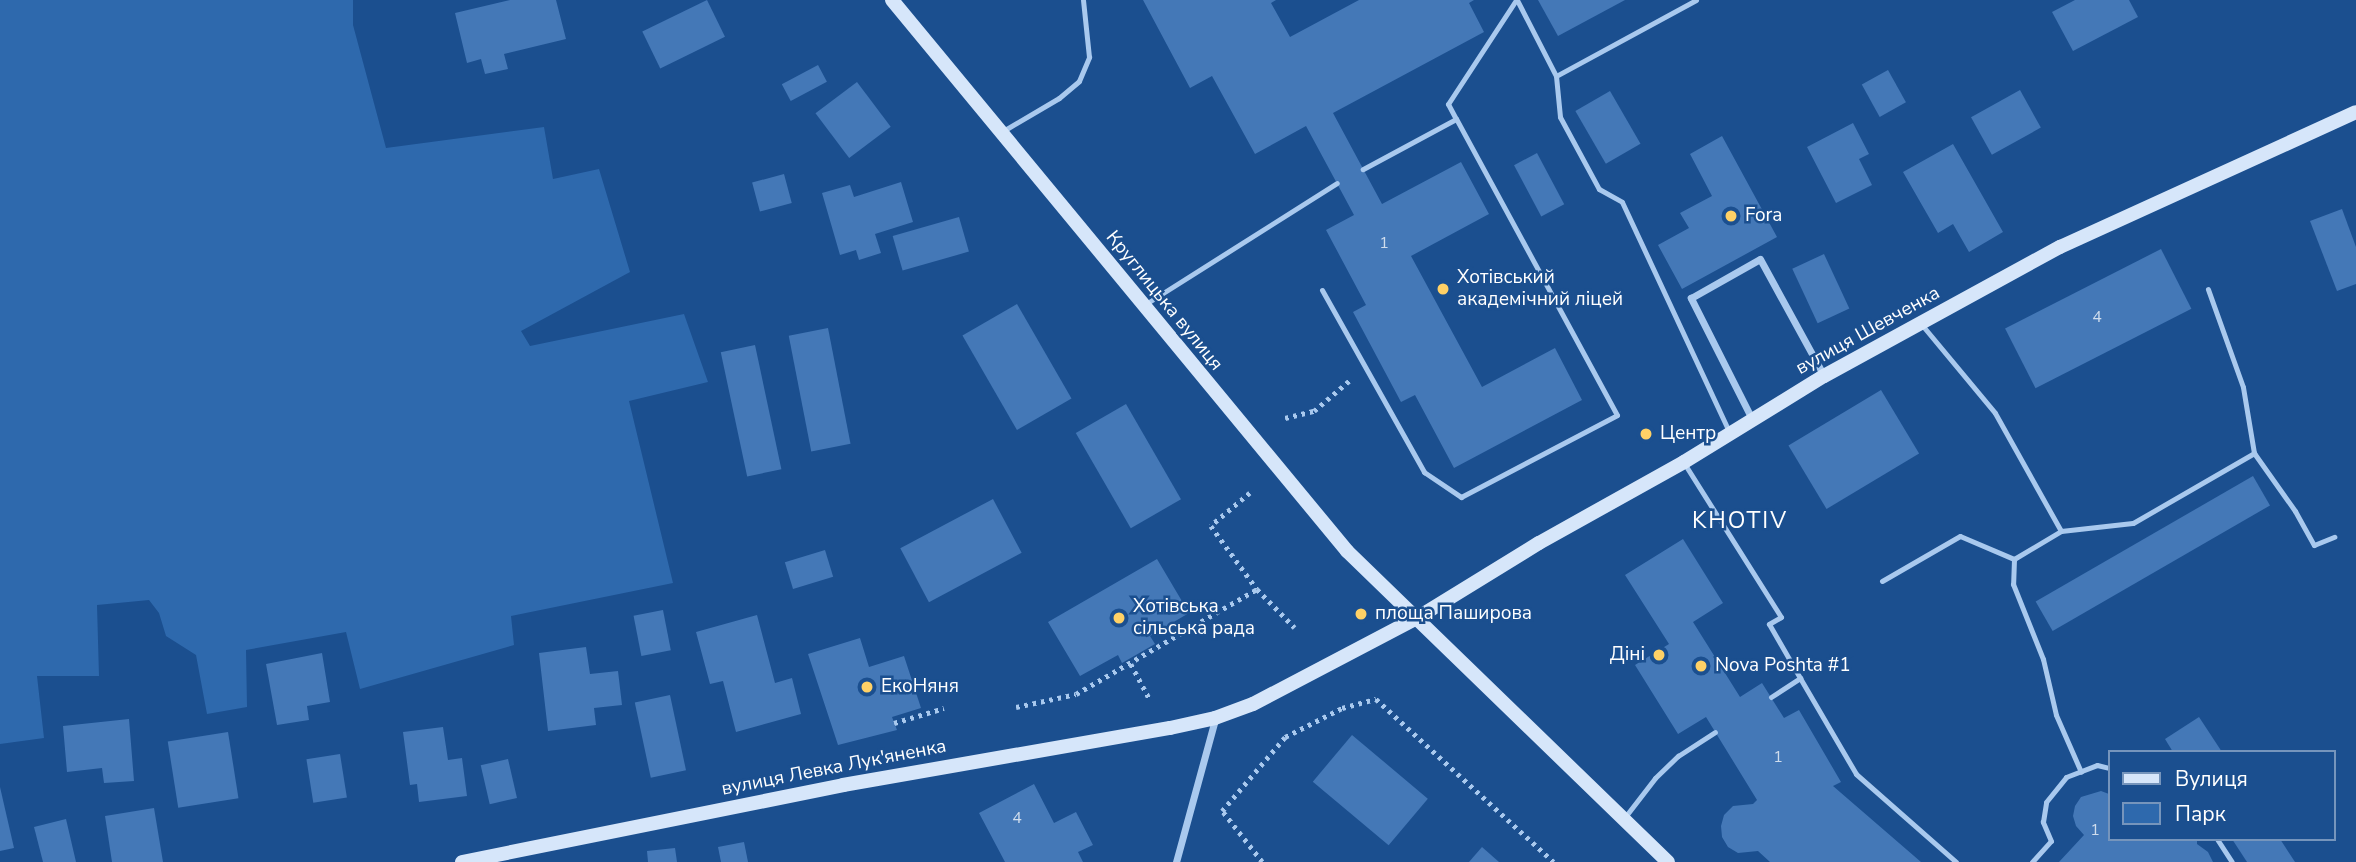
<!DOCTYPE html>
<html>
<head>
<meta charset="utf-8">
<style>
  body { margin:0 }
  #map { position:relative; width:2356px; height:862px; overflow:hidden; background:#1b4f8f; font-family:"Nunito Sans",sans-serif }
  div>[style] { position:absolute }
  [style*='--x'] { left:calc(var(--x)*1px); top:calc(var(--y)*1px); width:calc(var(--w)*1px); rotate:calc(var(--a)*1deg) }
  .green>* { inset:0; background:#2e69ad }
  .building>* { inset:0; background:#4478b7; transform-origin:0 0 }
  .path>* { height:4.5px; margin-top:-2.25px; transform-origin:0; background:repeating-linear-gradient(90deg,#a9c9ee 0 3.5px,transparent 0 8.5px) }
  .lane>* { height:5px; margin:-2.5px; padding:0 2.5px; transform-origin:2.5px; border-radius:2.5px; background:#a9c9ee }
  .street>* { height:7px; margin:-3.5px; padding:0 3.5px; transform-origin:3.5px; border-radius:3.5px; background:#a9c9ee }
  .secondary>* { height:14px; margin:-7px; padding:0 7px; transform-origin:7px; border-radius:7px; background:#d6e6fa }
  .dots>* { width:19px; height:19px; translate:-50% -50%; box-sizing:border-box; border:4px solid #1b4f8f; border-radius:50% }
  span { translate:-50% -50%; white-space:nowrap; text-align:center; line-height:1.15; -webkit-text-stroke:5px #1b4f8f; paint-order:stroke }
  .number-label { font-size:16px; color:#d0dded }
  .number-label span { -webkit-text-stroke-width:0 }
  .poi-label { font-size:19px; color:#fff }
  .left { translate:0 -50%; text-align:left }
  .right { translate:-100% -50%; text-align:right }
  .street-label { font-size:19px; color:#fff }
  .quarter-label { font-size:23px; color:#fff; letter-spacing:2px }
  .legend { position:absolute; left:2108px; top:750px; width:228px; height:91px; box-sizing:border-box; background:#1b4f8f; border:2px solid #7695bc; margin:0; padding:9px 12px; list-style:none; font-size:21px; color:#fff }
  .legend li { display:flex; align-items:center; gap:14px; height:35px }
  .legend b { width:35px; border:2px solid #7695bc }
</style>
</head>
<body>
<div id="map">
  <div class="green">
    <div style="clip-path:polygon(0 0,353px 0,353px 25px,386px 148px,544px 127px,553px 179px,599px 169px,630px 272px,521px 331px,530px 346px,684px 314px,708px 382px,629px 401px,673px 583px,511px 616px,514px 645px,360px 689px,346px 632px,246px 650px,247px 707px,207px 714px,196px 655px,166px 636px,159px 613px,149px 600px,97px 605px,99px 676px,37px 676px,44px 738px,0 744px)"></div>
  </div>
  <div class="building">
    <div style="clip-path:polygon(510px 0,556px 0,566px 39px,504px 54px,508px 69px,485px 74px,481px 59px,467px 63px,455px 13px)"></div>
    <div style="left:707px;top:0;width:41px;height:72px;rotate:64deg"></div>
    <div style="clip-path:polygon(1143px 0,1276px 0,1271px 3px,1290px 37px,1359px 0,1474px 0,1469px 3px,1484px 32px,1333px 113px,1382px 204px,1461px 162px,1489px 214px,1411px 256px,1482px 387px,1555px 348px,1582px 400px,1454px 468px,1415px 395px,1401px 402px,1353px 312px,1366px 305px,1326px 230px,1354px 215px,1306px 126px,1255px 154px,1212px 76px,1190px 88px)"></div>
    <div style="clip-path:polygon(1538px 0,1625px 0,1558px 36px)"></div>
    <div style="clip-path:polygon(2075px 0,2129px 0,2138px 17px,2073px 51px,2052px 12px)"></div>
    <div style="left:818px;top:65px;width:19px;height:41px;rotate:62deg"></div>
    <div style="left:1888px;top:70px;width:37px;height:30px;rotate:61deg"></div>
    <div style="left:857px;top:82px;width:56px;height:52px;rotate:53deg"></div>
    <div style="left:2020px;top:90px;width:43px;height:56px;rotate:61deg"></div>
    <div style="left:1610px;top:91px;width:61px;height:40px;rotate:60deg"></div>
    <div style="clip-path:polygon(1853px 123px,1869px 154px,1859px 159px,1872px 185px,1836px 203px,1807px 147px)"></div>
    <div style="clip-path:polygon(1722px 136px,1777px 237px,1682px 289px,1658px 245px,1689px 228px,1680px 213px,1712px 196px,1690px 154px)"></div>
    <div style="clip-path:polygon(1953px 144px,2003px 232px,1969px 252px,1953px 224px,1938px 233px,1903px 172px)"></div>
    <div style="left:1537px;top:153px;width:58px;height:26px;rotate:62deg"></div>
    <div style="left:784px;top:174px;width:30px;height:33px;rotate:75deg"></div>
    <div style="clip-path:polygon(901px 182px,913px 222px,875px 234px,881px 253px,859px 260px,856px 250px,840px 255px,822px 193px,850px 185px,854px 197px)"></div>
    <div style="clip-path:polygon(2342px 209px,2356px 247px,2356px 284px,2337px 291px,2310px 221px)"></div>
    <div style="left:959px;top:217px;width:36px;height:69px;rotate:74deg"></div>
    <div style="left:2161px;top:249px;width:67px;height:175px;rotate:63deg"></div>
    <div style="left:1824px;top:254px;width:60px;height:35px;rotate:65deg"></div>
    <div style="left:1017px;top:304px;width:109px;height:63px;rotate:60deg"></div>
    <div style="left:828px;top:328px;width:118px;height:40px;rotate:79deg"></div>
    <div style="left:755px;top:345px;width:127px;height:35px;rotate:78deg"></div>
    <div style="left:1881px;top:390px;width:74px;height:108px;rotate:59deg"></div>
    <div style="left:1126px;top:404px;width:110px;height:58px;rotate:60deg"></div>
    <div style="left:2253px;top:476px;width:34px;height:251px;rotate:60deg"></div>
    <div style="left:993px;top:499px;width:61px;height:105px;rotate:62deg"></div>
    <div style="clip-path:polygon(1683px 539px,1723px 603px,1693px 622px,1740px 697px,1762px 683px,1784px 718px,1799px 710px,1841px 782px,1833px 786px,1921px 862px,1770px 862px,1758px 851px,1738px 853px,1728px 847px,1722px 837px,1721px 826px,1724px 815px,1733px 806px,1753px 804px,1757px 800px,1706px 717px,1678px 734px,1635px 665px,1669px 644px,1625px 575px)"></div>
    <div style="left:825px;top:550px;width:28px;height:42px;rotate:73deg"></div>
    <div style="clip-path:polygon(1157px 559px,1189px 613px,1150px 636px,1155px 644px,1122px 663px,1118px 655px,1080px 676px,1048px 622px)"></div>
    <div style="left:663px;top:610px;width:41px;height:30px;rotate:79deg"></div>
    <div style="clip-path:polygon(757px 615px,775px 683px,792px 678px,801px 714px,736px 732px,723px 681px,710px 684px,696px 632px)"></div>
    <div style="clip-path:polygon(860px 638px,869px 667px,904px 656px,921px 708px,892px 717px,897px 730px,838px 745px,808px 654px)"></div>
    <div style="clip-path:polygon(586px 647px,590px 674px,618px 671px,622px 705px,594px 708px,596px 725px,548px 731px,539px 653px)"></div>
    <div style="clip-path:polygon(322px 653px,330px 702px,307px 706px,309px 720px,277px 725px,266px 664px)"></div>
    <div style="left:670px;top:695px;width:77px;height:36px;rotate:78deg"></div>
    <div style="clip-path:polygon(2199px 717px,2222px 752px,2173px 752px,2165px 739px)"></div>
    <div style="clip-path:polygon(129px 719px,134px 781px,104px 783px,102px 768px,67px 772px,63px 726px)"></div>
    <div style="clip-path:polygon(443px 727px,448px 760px,462px 758px,467px 796px,419px 802px,417px 784px,410px 785px,403px 732px)"></div>
    <div style="left:228px;top:732px;width:67px;height:61px;rotate:81deg"></div>
    <div style="left:1352px;top:735px;width:99px;height:61px;rotate:40deg"></div>
    <div style="left:340px;top:754px;width:44px;height:34px;rotate:81deg"></div>
    <div style="left:508px;top:759px;width:40px;height:28px;rotate:77deg"></div>
    <div style="clip-path:polygon(1034px 784px,1054px 823px,1076px 812px,1093px 845px,1078px 852px,1083px 862px,1005px 862px,979px 813px)"></div>
    <div style="clip-path:polygon(0 787px,14px 848px,0 851px)"></div>
    <div style="clip-path:polygon(2101px 791px,2109px 794px,2109px 839px,2197px 839px,2197px 844px,2208px 852px,2213px 862px,2059px 862px,2084px 835px,2076px 826px,2073px 816px,2075px 806px,2081px 797px)"></div>
    <div style="clip-path:polygon(154px 808px,163px 862px,112px 862px,105px 816px)"></div>
    <div style="clip-path:polygon(66px 819px,76px 862px,43px 862px,34px 827px)"></div>
    <div style="clip-path:polygon(2232px 839px,2280px 839px,2295px 862px,2247px 862px)"></div>
    <div style="clip-path:polygon(744px 842px,748px 862px,721px 862px,718px 847px)"></div>
    <div style="clip-path:polygon(1482px 847px,1499px 862px,1469px 862px)"></div>
    <div style="clip-path:polygon(675px 848px,677px 862px,648px 862px,647px 851px)"></div>
  </div>
  <div class="path">
    <div style="--x:1285;--y:418;--w:30;--a:-14"></div>
    <div style="--x:1314;--y:411;--w:48;--a:-40.7"></div>
    <div style="--x:1250;--y:493;--w:51;--a:139.8"></div>
    <div style="--x:1211;--y:526;--w:78;--a:53.9"></div>
    <div style="--x:1257;--y:589;--w:54;--a:45.7"></div>
    <div style="--x:1131;--y:664;--w:38;--a:62"></div>
    <div style="--x:1016;--y:707;--w:61;--a:-12.2"></div>
    <div style="--x:1076;--y:694;--w:209;--a:-30.1"></div>
    <div style="--x:894;--y:723;--w:52;--a:-16.7"></div>
    <div style="--x:1262;--y:862;--w:65;--a:-128.1"></div>
    <div style="--x:1222;--y:811;--w:97;--a:-49.6"></div>
    <div style="--x:1285;--y:737;--w:64;--a:-27"></div>
    <div style="--x:1342;--y:708;--w:35;--a:-15"></div>
    <div style="--x:1376;--y:699;--w:241;--a:42.5"></div>
  </div>
  <div class="lane">
    <div style="--x:1517;--y:0;--w:85;--a:62.8"></div>
    <div style="--x:1696;--y:0;--w:159;--a:151.5"></div>
    <div style="--x:1556;--y:76;--w:41;--a:84.4"></div>
    <div style="--x:1560;--y:117;--w:82;--a:61.6"></div>
    <div style="--x:1599;--y:189;--w:26;--a:29"></div>
    <div style="--x:1622;--y:202;--w:256;--a:65"></div>
    <div style="--x:1456;--y:119;--w:17;--a:-118"></div>
    <div style="--x:1448;--y:104;--w:124;--a:-56.8"></div>
    <div style="--x:1003;--y:131;--w:65;--a:-30.5"></div>
    <div style="--x:1059;--y:98;--w:26;--a:-40"></div>
    <div style="--x:1079;--y:81;--w:26;--a:-67"></div>
    <div style="--x:1089;--y:57;--w:57;--a:-96"></div>
    <div style="--x:1322;--y:290;--w:209;--a:60.7"></div>
    <div style="--x:1424;--y:472;--w:45;--a:34"></div>
    <div style="--x:1461;--y:497;--w:176;--a:-27.7"></div>
    <div style="--x:1617;--y:415;--w:337;--a:-118.5"></div>
    <div style="--x:1456;--y:119;--w:106;--a:151.7"></div>
    <div style="--x:1144;--y:305;--w:228;--a:-32.3"></div>
    <div style="--x:1922;--y:325;--w:114;--a:50.3"></div>
    <div style="--x:1995;--y:413;--w:135;--a:60.8"></div>
    <div style="--x:2061;--y:531;--w:72;--a:-6.3"></div>
    <div style="--x:2133;--y:523;--w:140;--a:-30"></div>
    <div style="--x:2254;--y:453;--w:67;--a:-99.5"></div>
    <div style="--x:2243;--y:387;--w:104;--a:-109.7"></div>
    <div style="--x:2254;--y:453;--w:71;--a:54.7"></div>
    <div style="--x:2295;--y:511;--w:39;--a:61"></div>
    <div style="--x:2314;--y:545;--w:22;--a:-22"></div>
    <div style="--x:1684;--y:463;--w:182;--a:57.8"></div>
    <div style="--x:1781;--y:617;--w:14;--a:150"></div>
    <div style="--x:1769;--y:624;--w:62;--a:60.1"></div>
    <div style="--x:2014;--y:559;--w:25;--a:92"></div>
    <div style="--x:2013;--y:584;--w:81;--a:68.2"></div>
    <div style="--x:2043;--y:659;--w:57;--a:76.9"></div>
    <div style="--x:2056;--y:715;--w:62;--a:66.3"></div>
    <div style="--x:1882;--y:581;--w:90;--a:-30"></div>
    <div style="--x:1960;--y:536;--w:59;--a:23.1"></div>
    <div style="--x:2014;--y:559;--w:55;--a:-30.8"></div>
    <div style="--x:1771;--y:697;--w:35;--a:-33"></div>
    <div style="--x:1800;--y:678;--w:111;--a:59.7"></div>
    <div style="--x:1856;--y:774;--w:133;--a:41.3"></div>
    <div style="--x:1625;--y:817;--w:49;--a:-52.4"></div>
    <div style="--x:1655;--y:778;--w:32;--a:-44"></div>
    <div style="--x:1678;--y:756;--w:44;--a:-33"></div>
    <div style="--x:2217;--y:839;--w:27;--a:57"></div>
    <div style="--x:2032;--y:862;--w:28;--a:-48"></div>
    <div style="--x:2051;--y:841;--w:21;--a:-113"></div>
    <div style="--x:2043;--y:822;--w:20;--a:-81"></div>
    <div style="--x:2046;--y:802;--w:32;--a:-51"></div>
    <div style="--x:2066;--y:777;--w:33;--a:-21"></div>
    <div style="--x:2097;--y:765;--w:12;--a:14"></div>
  </div>
  <div class="street">
    <div style="--x:1752;--y:419;--w:136;--a:-116.8"></div>
    <div style="--x:1691;--y:298;--w:79;--a:-29.5"></div>
    <div style="--x:1760;--y:259;--w:133;--a:61.3"></div>
    <div style="--x:1176;--y:862;--w:148;--a:-74.7"></div>
  </div>
  <div class="secondary">
    <div style="--x:892;--y:0;--w:715;--a:50.45"></div>
    <div style="--x:1347;--y:551;--w:447;--a:44.1"></div>
    <div style="--x:462;--y:862;--w:389;--a:-11.4"></div>
    <div style="--x:843;--y:785;--w:332;--a:-9.9"></div>
    <div style="--x:1170;--y:728;--w:46;--a:-12.5"></div>
    <div style="--x:1215;--y:718;--w:40;--a:-20.2"></div>
    <div style="--x:1253;--y:704;--w:185;--a:-27.7"></div>
    <div style="--x:1417;--y:618;--w:143;--a:-31.6"></div>
    <div style="--x:1539;--y:543;--w:166;--a:-29.2"></div>
    <div style="--x:1684;--y:462;--w:164;--a:-31.6"></div>
    <div style="--x:1824;--y:376;--w:269;--a:-28.7"></div>
    <div style="--x:2060;--y:247;--w:325;--a:-24.5"></div>
  </div>
  <div class="dots">
    <div style="left:1731px;top:216px;background:#ffd166"></div>
    <div style="left:1443px;top:289px;background:#ffd166"></div>
    <div style="left:1646px;top:434px;background:#ffd166"></div>
    <div style="left:1361px;top:614px;background:#ffd166"></div>
    <div style="left:1119px;top:618px;background:#ffd166"></div>
    <div style="left:1659px;top:655px;background:#ffd166"></div>
    <div style="left:1701px;top:666px;background:#ffd166"></div>
    <div style="left:867px;top:687px;background:#ffd166"></div>
  </div>
  <div class="number-label">
    <span style="left:1384px;top:243px">1</span>
    <span style="left:2097px;top:317px">4</span>
    <span style="left:1778px;top:757px">1</span>
    <span style="left:1017px;top:818px">4</span>
    <span style="left:2095px;top:830px">1</span>
  </div>
  <div class="poi-label">
    <span class="left" style="left:1745px;top:216px">Fora</span>
    <span class="left" style="left:1457px;top:289px">Хотівський<br>академічний ліцей</span>
    <span class="left" style="left:1660px;top:434px">Центр</span>
    <span class="left" style="left:1133px;top:618px">Хотівська<br>сільська рада</span>
    <span class="left" style="left:1375px;top:614px">площа Паширова</span>
    <span class="right" style="left:1645px;top:655px">Діні</span>
    <span class="left" style="left:1715px;top:666px">Nova Poshta #1</span>
    <span class="left" style="left:881px;top:687px">ЕкоНяня</span>
  </div>
  <div class="street-label">
    <span style="left:1164px;top:301px;rotate:51deg">Круглицька вулиця</span>
    <span style="left:1868px;top:331px;rotate:-29deg">вулиця Шевченка</span>
    <span style="left:834px;top:768px;rotate:-11deg">вулиця Левка Лук'яненка</span>
  </div>
  <div class="quarter-label">
    <span style="left:1740px;top:521px">KHOTIV</span>
  </div>
  <ul class="legend">
  <li><b style="height:9px;background:#d6e6fa"></b>Вулиця</li>
  <li><b style="height:19px;background:#2e69ad"></b>Парк</li>
  </ul>
</div>
</body>
</html>
